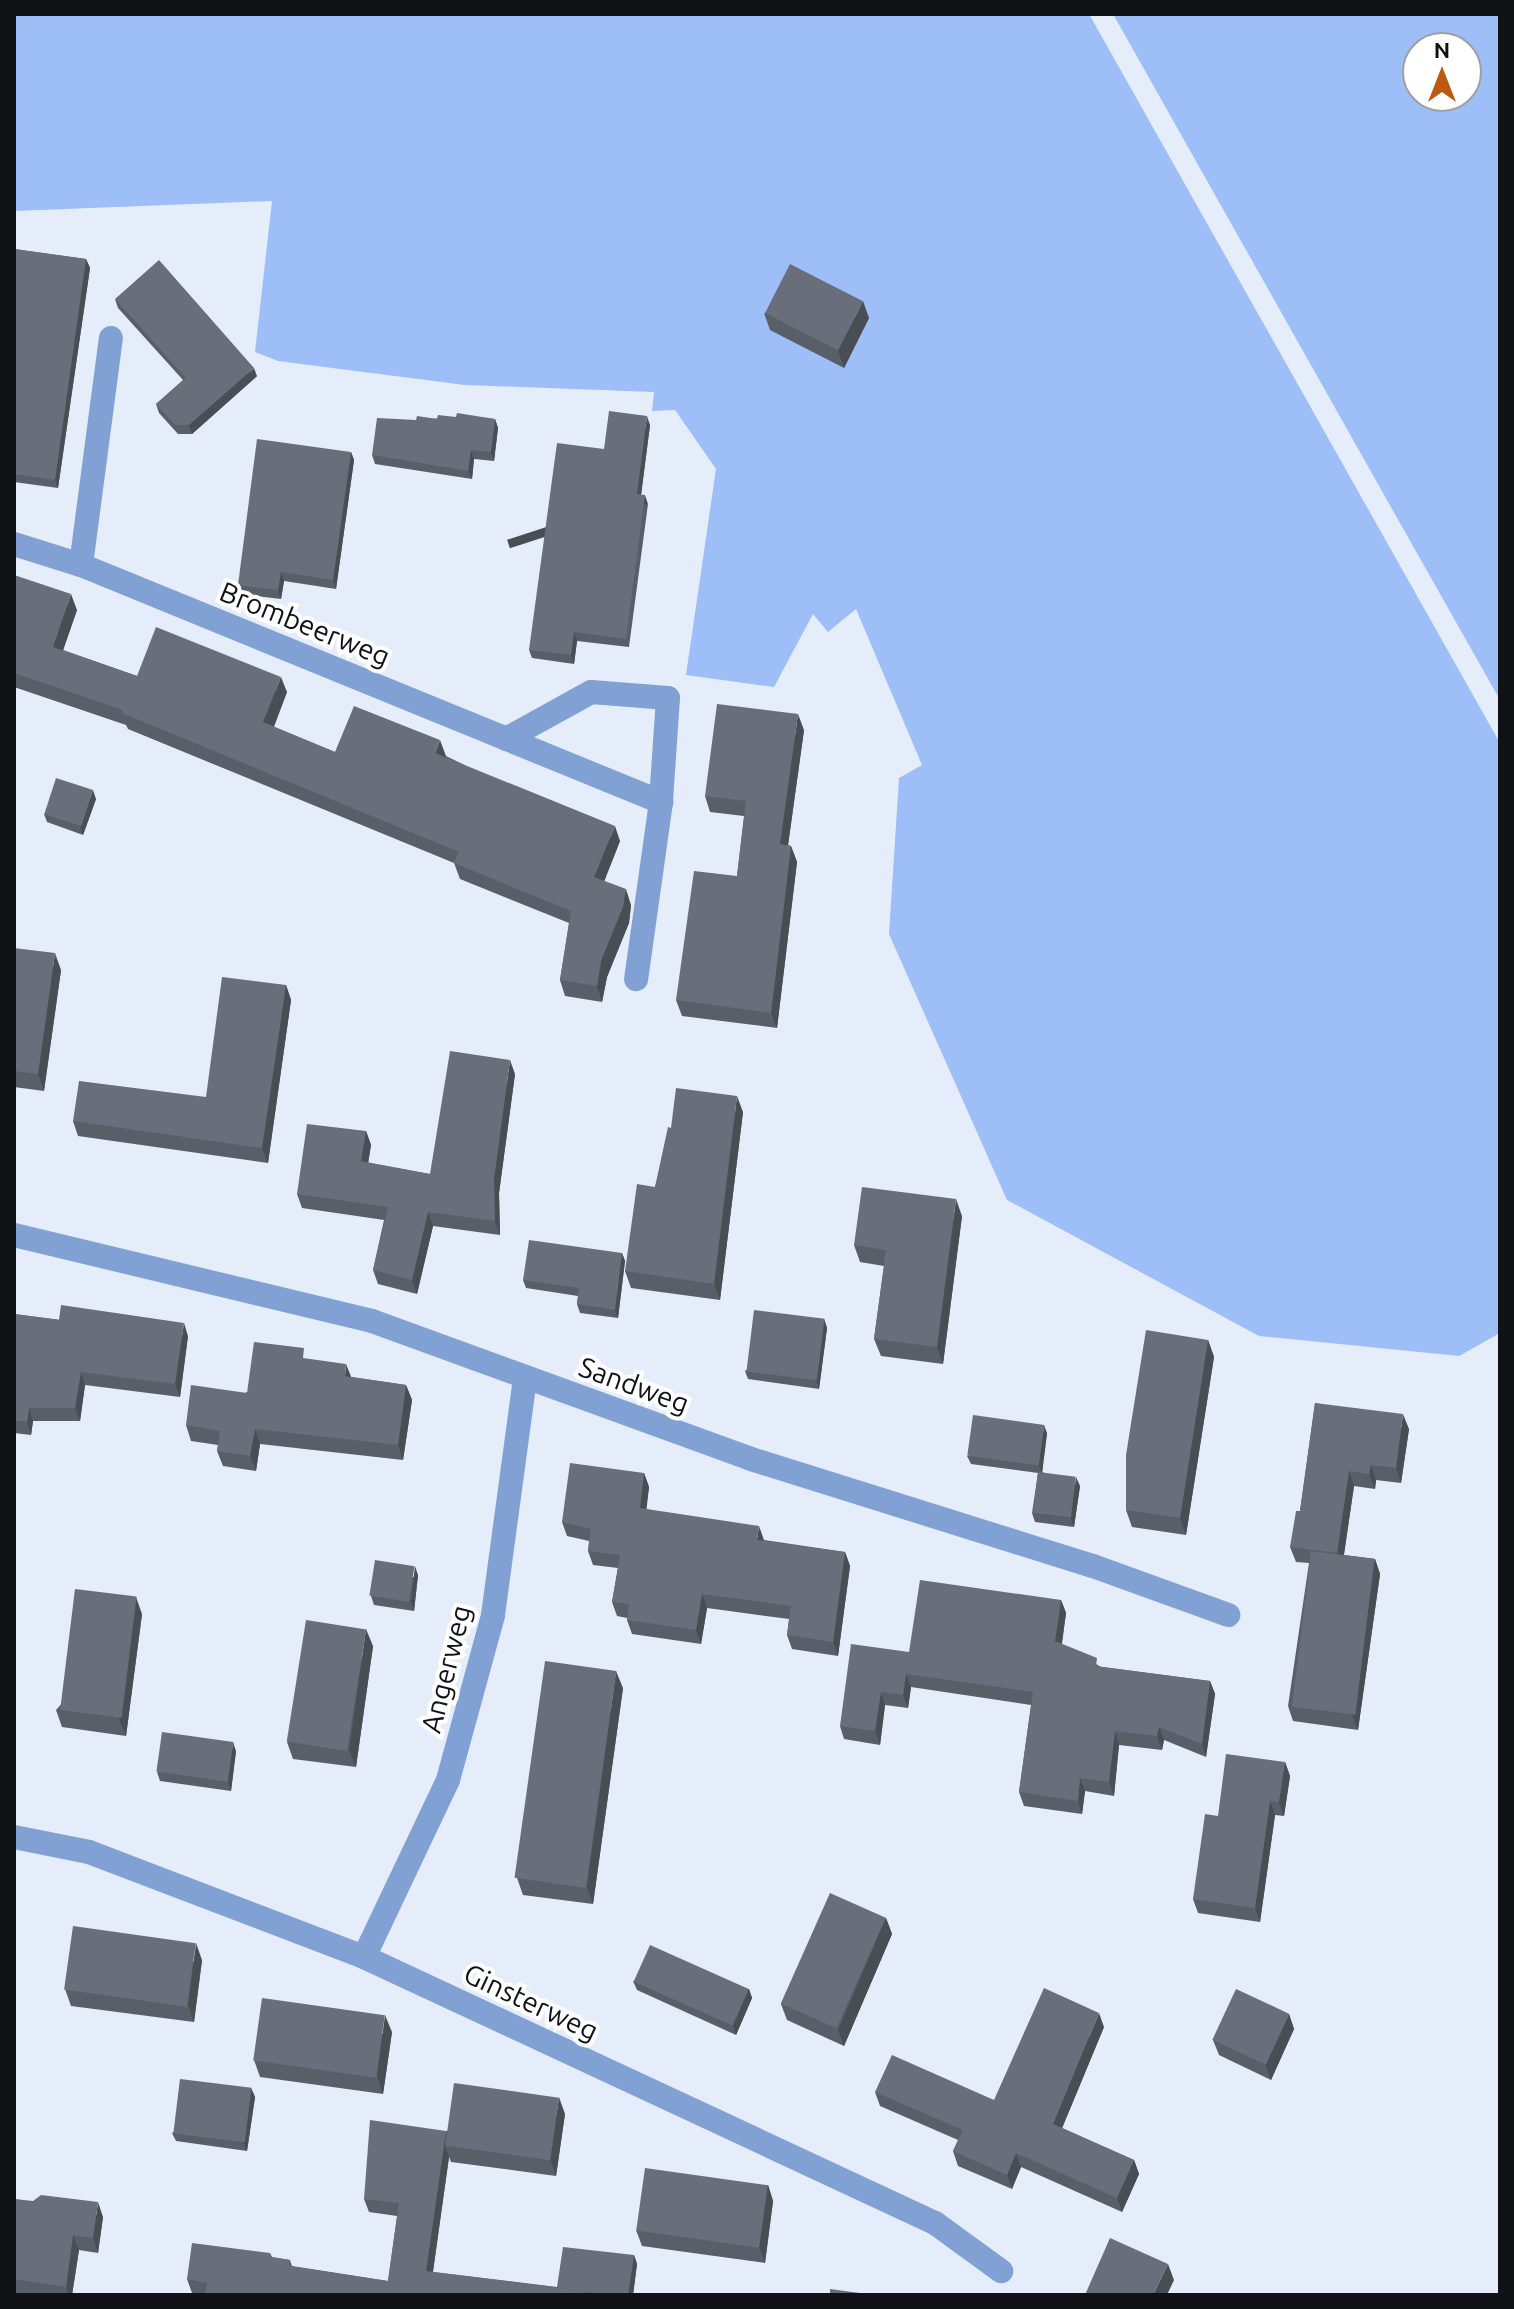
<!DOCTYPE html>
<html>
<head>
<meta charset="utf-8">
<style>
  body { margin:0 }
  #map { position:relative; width:1514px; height:2309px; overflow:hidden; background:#e5edfa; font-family:Ubuntu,sans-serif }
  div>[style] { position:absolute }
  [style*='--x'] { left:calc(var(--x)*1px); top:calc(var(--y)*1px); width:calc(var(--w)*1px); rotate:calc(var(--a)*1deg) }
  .green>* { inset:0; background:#9dbef6 }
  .street>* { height:24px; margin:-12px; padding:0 12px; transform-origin:12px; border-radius:12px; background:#81a0d4 }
  .wall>* { inset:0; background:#595f69 }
  .shaded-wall>* { inset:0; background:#494e55; transform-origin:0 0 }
  .building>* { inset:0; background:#686f7a; transform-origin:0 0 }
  span { translate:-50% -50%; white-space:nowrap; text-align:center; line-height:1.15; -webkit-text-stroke:8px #fff; paint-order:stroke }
  .street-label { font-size:28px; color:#101216 }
  .frame { position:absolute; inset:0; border:16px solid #101216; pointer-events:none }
  .north { position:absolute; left:1402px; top:32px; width:80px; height:80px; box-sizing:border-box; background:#fff; border:2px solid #9fa0a2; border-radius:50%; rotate:0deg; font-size:22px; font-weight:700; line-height:32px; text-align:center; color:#101216 }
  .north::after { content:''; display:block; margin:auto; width:28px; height:36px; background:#ba5b12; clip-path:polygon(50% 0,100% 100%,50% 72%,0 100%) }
</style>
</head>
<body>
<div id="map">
  <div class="green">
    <div style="clip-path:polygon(14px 14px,1089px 14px,1500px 743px,1500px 1333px,1459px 1356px,1259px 1336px,1007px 1200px,889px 934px,899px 778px,922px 765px,856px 609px,828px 632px,813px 614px,774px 687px,686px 675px,716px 469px,675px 410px,652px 411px,654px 392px,465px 385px,278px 361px,255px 352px,272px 201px,14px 211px)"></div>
    <div style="clip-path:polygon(evenodd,1113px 14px,1500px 14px,1500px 700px,1383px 493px,1113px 14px,1466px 48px,1466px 96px,1418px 96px,1418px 48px,1466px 48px)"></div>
  </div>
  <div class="street">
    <div style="--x:14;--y:544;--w:70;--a:17.4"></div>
    <div style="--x:81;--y:565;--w:627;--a:22.23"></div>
    <div style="--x:661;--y:802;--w:179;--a:98"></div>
    <div style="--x:81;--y:565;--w:229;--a:-82.5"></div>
    <div style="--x:506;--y:739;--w:97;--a:-28.9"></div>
    <div style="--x:591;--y:692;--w:77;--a:4.5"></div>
    <div style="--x:668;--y:698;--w:104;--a:93.9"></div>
    <div style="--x:14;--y:1235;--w:368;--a:13.5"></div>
    <div style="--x:372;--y:1321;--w:403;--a:20"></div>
    <div style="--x:751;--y:1459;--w:358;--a:17.4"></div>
    <div style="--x:1093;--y:1566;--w:144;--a:19.9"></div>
    <div style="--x:14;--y:1837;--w:76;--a:11.3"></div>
    <div style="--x:89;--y:1852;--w:294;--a:20.9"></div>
    <div style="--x:364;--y:1957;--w:630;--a:24.98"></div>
    <div style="--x:935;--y:2223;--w:82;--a:36"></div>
    <div style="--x:364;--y:1957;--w:196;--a:-64.6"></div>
    <div style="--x:448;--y:1780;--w:171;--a:-74.7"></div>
    <div style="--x:493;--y:1615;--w:240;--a:-82.3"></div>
  </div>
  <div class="wall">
    <div style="clip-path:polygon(14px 249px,86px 259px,90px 268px,58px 488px,14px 482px)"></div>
    <div style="clip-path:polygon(115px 299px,257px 376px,192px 434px,178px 434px,159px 413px,156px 404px,183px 380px,118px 308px)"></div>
    <div style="clip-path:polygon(764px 313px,869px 318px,844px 368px,770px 330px)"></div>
    <div style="clip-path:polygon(456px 417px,495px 419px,498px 428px,494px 461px,474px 459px,472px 479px,375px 464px,372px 455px,416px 420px)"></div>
    <div style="clip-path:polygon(650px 425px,641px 495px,648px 504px,629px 647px,577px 641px,574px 664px,532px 658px,529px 650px,604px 449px)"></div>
    <div style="clip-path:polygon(351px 452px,354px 460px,336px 589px,284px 581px,281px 599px,241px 594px,238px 585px)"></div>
    <div style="clip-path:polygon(14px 575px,77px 610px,63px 650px,137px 676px,287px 692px,274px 727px,335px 752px,446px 756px,620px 841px,604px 881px,631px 905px,629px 923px,607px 977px,602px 1002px,565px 996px,560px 980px,569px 923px,460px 879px,454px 863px,128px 729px,126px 725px,14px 687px)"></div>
    <div style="clip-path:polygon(804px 730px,788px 845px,791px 846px,797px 862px,777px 1028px,682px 1016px,676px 1000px,737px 876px,744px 816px,710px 812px,705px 796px)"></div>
    <div style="clip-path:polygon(96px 799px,83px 835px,47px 822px,44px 814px)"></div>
    <div style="clip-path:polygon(14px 948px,61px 970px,44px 1091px,14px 1087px)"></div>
    <div style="clip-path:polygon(286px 985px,291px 1000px,268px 1163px,78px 1136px,73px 1121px,206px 1097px)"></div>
    <div style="clip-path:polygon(515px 1074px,499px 1193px,500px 1235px,433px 1226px,417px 1294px,378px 1284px,373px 1270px,384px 1220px,302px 1208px,297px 1194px,366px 1131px,371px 1145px,368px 1163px,430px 1174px)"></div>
    <div style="clip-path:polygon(743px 1112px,720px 1300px,631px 1288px,625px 1271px,655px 1187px,671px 1128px)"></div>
    <div style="clip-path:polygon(962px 1216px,943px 1364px,881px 1356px,874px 1339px,884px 1266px,860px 1262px,854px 1245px)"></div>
    <div style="clip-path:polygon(622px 1253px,625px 1261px,618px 1318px,580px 1313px,577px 1304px,578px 1296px,526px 1288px,523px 1280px)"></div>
    <div style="clip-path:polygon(14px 1314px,188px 1336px,180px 1397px,85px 1385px,80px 1421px,33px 1421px,31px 1435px,14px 1433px)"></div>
    <div style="clip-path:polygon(824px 1319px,827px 1328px,819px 1389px,748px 1379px,745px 1371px)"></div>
    <div style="clip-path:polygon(1208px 1340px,1214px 1357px,1186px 1535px,1132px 1527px,1126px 1510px)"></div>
    <div style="clip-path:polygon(308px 1359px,351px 1377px,406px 1385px,412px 1400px,403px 1460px,260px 1444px,256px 1471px,223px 1466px,217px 1451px,218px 1445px,191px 1441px,186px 1425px)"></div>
    <div style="clip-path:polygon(1315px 1403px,1409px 1429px,1401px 1483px,1376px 1480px,1375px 1489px,1354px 1486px,1344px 1555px,1375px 1559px,1380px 1574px,1358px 1730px,1293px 1721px,1288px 1706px,1309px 1563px,1296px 1562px,1290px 1547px,1300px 1511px)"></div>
    <div style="clip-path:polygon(1047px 1433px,1042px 1472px,1080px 1486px,1074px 1527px,1035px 1522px,1032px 1513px,1038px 1473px,971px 1464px,967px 1456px)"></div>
    <div style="clip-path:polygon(644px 1473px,649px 1487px,646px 1509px,764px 1540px,845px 1552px,850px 1566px,838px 1656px,792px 1649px,787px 1635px,789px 1619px,707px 1608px,701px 1644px,632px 1634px,627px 1620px,627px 1618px,617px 1616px,612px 1602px,618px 1568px,593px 1565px,588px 1551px,589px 1541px,567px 1536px,562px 1522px)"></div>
    <div style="clip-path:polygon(418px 1575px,414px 1611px,374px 1605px,371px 1596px)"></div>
    <div style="clip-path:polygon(1061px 1600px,1066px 1613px,1062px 1644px,1101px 1667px,1210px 1681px,1215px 1694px,1206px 1757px,1164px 1740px,1162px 1750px,1119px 1745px,1114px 1796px,1085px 1791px,1082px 1814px,1024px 1806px,1019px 1792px,1031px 1705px,911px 1687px,908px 1708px,885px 1705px,880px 1745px,844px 1739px,840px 1726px,909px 1652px)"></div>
    <div style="clip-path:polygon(142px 1614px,126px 1736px,62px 1727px,56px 1710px)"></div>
    <div style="clip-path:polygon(373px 1646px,356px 1767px,293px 1759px,287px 1742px)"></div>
    <div style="clip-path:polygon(623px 1688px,593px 1904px,523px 1895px,517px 1878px)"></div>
    <div style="clip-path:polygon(236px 1751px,231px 1791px,160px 1781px,157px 1772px)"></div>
    <div style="clip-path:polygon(1285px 1762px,1290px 1776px,1284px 1816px,1275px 1815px,1260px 1922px,1198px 1913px,1193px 1899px,1218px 1816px)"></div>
    <div style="clip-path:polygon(886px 1918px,892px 1934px,844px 2046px,787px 2020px,781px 2004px)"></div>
    <div style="clip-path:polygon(202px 1960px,194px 2022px,71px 2006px,65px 1989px)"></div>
    <div style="clip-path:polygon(633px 1981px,749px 1989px,752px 1998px,736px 2035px,637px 1990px)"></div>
    <div style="clip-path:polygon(1289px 2014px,1294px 2029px,1271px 2080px,1219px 2055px,1213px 2040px)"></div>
    <div style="clip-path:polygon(1104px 2027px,1062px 2128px,1134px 2160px,1139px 2174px,1122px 2212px,1021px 2167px,1012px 2189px,958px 2166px,953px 2151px,958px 2140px,880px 2106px,875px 2092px,994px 2100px)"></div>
    <div style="clip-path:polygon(392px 2032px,383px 2094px,260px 2077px,254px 2060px)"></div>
    <div style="clip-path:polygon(251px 2088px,255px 2097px,247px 2151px,176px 2141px,172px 2133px)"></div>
    <div style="clip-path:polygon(565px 2114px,556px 2176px,451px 2162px,449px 2157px,433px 2272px,557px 2287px,634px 2255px,637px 2264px,633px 2295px,204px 2295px,192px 2293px,187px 2279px,270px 2253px,272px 2257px,290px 2260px,292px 2266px,388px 2281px,397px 2216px,369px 2212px,364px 2199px,446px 2131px)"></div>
    <div style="clip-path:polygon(768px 2185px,773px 2201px,765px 2263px,642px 2246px,636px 2230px)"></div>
    <div style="clip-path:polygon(14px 2199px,103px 2217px,98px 2253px,79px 2250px,72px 2295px,25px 2295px,14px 2293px)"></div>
  </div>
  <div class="shaded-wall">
    <div style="clip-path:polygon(86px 259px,90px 268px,58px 488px,55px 480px)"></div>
    <div style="clip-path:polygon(863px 301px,869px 318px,844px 368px,838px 351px)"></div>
    <div style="clip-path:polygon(254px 368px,257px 376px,192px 434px,189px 425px)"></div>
    <div style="clip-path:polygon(647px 416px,650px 425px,640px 503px,637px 494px)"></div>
    <div style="clip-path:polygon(495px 419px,498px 428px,494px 461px,491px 452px)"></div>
    <div style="clip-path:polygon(471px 450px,474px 459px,472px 479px,468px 471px)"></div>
    <div style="clip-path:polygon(351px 452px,354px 460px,336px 589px,333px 580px)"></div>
    <div style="left:645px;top:495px;width:9px;height:145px;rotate:72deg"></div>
    <div style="clip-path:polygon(281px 572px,284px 581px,281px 599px,278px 590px)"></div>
    <div style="clip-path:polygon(71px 594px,77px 610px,59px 662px,53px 647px)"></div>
    <div style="clip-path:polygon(574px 632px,577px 641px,574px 664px,571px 655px)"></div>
    <div style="clip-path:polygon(281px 677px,287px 692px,269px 738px,263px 722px)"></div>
    <div style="clip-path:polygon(798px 714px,804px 730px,786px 860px,780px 844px)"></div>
    <div style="clip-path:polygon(440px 740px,446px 756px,441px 768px,435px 753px)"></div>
    <div style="clip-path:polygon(93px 790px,96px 799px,83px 835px,80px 826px)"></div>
    <div style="clip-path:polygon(615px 826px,620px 841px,600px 892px,594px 877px)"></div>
    <div style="clip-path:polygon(791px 846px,797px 862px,777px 1028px,771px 1013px)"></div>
    <div style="clip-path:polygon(626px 889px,631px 905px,629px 923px,607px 977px,602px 1002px,597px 986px,601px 961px)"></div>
    <div style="clip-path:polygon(55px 953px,61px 970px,44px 1091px,38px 1074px)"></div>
    <div style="clip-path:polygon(286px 985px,291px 1000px,268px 1163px,262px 1148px)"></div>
    <div style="clip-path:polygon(510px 1060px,515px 1074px,499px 1193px,500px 1235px,495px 1221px,494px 1179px)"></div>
    <div style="clip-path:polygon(737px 1096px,743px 1112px,720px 1300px,714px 1284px)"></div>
    <div style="clip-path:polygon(366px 1131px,371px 1145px,366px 1176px,361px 1161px)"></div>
    <div style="clip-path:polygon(956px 1199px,962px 1216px,943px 1364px,937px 1347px)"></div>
    <div style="clip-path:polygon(428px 1212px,433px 1226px,417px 1294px,412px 1280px)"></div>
    <div style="clip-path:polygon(622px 1253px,625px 1261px,618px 1318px,615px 1310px)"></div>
    <div style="clip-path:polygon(824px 1319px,827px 1328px,819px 1389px,816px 1380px)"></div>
    <div style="clip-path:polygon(184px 1323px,188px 1336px,180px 1397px,175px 1384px)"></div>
    <div style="clip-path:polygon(1208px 1340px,1214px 1357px,1186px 1535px,1180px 1518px)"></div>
    <div style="clip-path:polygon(346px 1364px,352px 1379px,345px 1376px)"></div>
    <div style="clip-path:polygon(81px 1372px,85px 1385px,80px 1421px,75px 1408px)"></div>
    <div style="clip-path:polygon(406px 1385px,412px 1400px,403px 1460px,398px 1445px)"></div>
    <div style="clip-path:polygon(29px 1408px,33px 1421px,31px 1435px,27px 1422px)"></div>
    <div style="clip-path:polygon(1403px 1414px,1409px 1429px,1401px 1483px,1396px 1468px)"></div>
    <div style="clip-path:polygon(1044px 1425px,1047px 1433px,1042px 1474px,1039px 1465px)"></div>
    <div style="clip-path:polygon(255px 1429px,260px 1444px,256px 1471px,250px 1456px)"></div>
    <div style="clip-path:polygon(1371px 1465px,1376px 1480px,1375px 1489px,1369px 1474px)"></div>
    <div style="clip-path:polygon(1349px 1471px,1354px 1486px,1342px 1567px,1337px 1553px)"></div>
    <div style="clip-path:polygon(644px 1473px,649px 1487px,645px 1522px,640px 1508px)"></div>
    <div style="clip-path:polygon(1076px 1477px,1080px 1486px,1074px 1527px,1071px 1519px)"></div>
    <div style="clip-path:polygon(759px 1526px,764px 1540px,757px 1540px)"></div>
    <div style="clip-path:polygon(845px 1552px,850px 1566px,838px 1656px,833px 1642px)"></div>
    <div style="clip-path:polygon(1375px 1559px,1380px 1574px,1358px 1730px,1352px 1715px)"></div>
    <div style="clip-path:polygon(415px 1566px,418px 1575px,414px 1611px,411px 1602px)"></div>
    <div style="clip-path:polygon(702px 1594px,707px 1608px,701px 1644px,696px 1630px)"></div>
    <div style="clip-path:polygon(136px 1597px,142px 1614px,126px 1736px,119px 1719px)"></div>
    <div style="clip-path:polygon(1061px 1600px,1066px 1613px,1060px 1655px,1055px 1641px)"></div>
    <div style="clip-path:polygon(366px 1629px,373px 1646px,356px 1767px,349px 1750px)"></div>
    <div style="clip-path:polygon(616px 1671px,623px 1688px,593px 1904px,587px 1887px)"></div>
    <div style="clip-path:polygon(906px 1674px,911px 1687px,908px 1708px,903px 1695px)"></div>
    <div style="clip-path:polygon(1210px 1681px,1215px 1694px,1206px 1757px,1202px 1744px)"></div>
    <div style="clip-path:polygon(881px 1692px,885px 1705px,880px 1745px,875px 1731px)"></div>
    <div style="clip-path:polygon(1159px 1727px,1164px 1740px,1162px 1750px,1157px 1736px)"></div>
    <div style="clip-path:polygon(1115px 1731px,1119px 1745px,1114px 1796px,1109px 1782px)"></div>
    <div style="clip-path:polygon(233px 1742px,236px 1751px,231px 1791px,228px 1782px)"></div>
    <div style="clip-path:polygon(1285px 1762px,1290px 1776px,1284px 1816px,1279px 1802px)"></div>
    <div style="clip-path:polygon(1080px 1778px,1085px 1791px,1082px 1814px,1078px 1801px)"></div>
    <div style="clip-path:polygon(1270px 1801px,1275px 1815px,1260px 1922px,1255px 1908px)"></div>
    <div style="clip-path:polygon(886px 1918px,892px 1934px,844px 2046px,838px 2030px)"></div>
    <div style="clip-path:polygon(196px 1943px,202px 1960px,194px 2022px,188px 2005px)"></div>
    <div style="clip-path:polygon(749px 1989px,752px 1998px,736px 2035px,733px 2026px)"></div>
    <div style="clip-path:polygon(1099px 2013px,1104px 2027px,1058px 2138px,1053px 2124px)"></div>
    <div style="clip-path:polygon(1289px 2014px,1294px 2029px,1271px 2080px,1265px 2064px)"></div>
    <div style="clip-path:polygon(385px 2015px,392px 2032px,383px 2094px,377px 2077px)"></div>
    <div style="clip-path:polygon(251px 2088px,255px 2097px,247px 2151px,243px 2143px)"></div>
    <div style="clip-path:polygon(559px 2097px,565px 2114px,556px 2176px,550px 2159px)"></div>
    <div style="clip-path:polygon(446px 2131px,445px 2145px,449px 2157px,431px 2285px,426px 2271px)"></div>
    <div style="clip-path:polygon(1016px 2153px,1021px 2167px,1012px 2189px,1007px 2175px)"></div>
    <div style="clip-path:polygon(1134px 2160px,1139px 2174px,1122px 2212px,1117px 2198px)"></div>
    <div style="clip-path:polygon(768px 2185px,773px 2201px,765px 2263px,759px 2247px)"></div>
    <div style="clip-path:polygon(98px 2202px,103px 2217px,98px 2253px,93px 2238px)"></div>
    <div style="clip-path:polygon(73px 2235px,79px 2250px,72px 2295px,69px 2295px,66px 2287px)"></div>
    <div style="clip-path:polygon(634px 2255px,637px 2264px,633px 2295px,628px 2295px)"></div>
    <div style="clip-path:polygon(1168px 2264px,1174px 2280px,1167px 2295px,1153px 2295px)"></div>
  </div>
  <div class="building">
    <div style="clip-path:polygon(14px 249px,86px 259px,55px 480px,14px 474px)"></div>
    <div style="clip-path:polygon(159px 260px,254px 368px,189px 425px,175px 425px,156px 404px,186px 378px,115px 299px)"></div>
    <div style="left:790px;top:264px;width:82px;height:55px;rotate:27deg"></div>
    <div style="clip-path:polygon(609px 411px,647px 416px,637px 494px,645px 495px,626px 639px,574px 632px,571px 655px,529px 650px,557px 443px,604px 449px)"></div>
    <div style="clip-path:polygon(457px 413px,495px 419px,491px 452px,471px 450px,468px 471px,372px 455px,377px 418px,416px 420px,417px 416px,437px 419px,438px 415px,456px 417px)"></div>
    <div style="clip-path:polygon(257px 439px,351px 452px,333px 580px,281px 572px,278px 590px,238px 585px)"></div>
    <div style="clip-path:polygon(14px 575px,71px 594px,53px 647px,137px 676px,156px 627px,281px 677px,263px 722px,335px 752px,354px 706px,440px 740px,435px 753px,615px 826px,594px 877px,626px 889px,623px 907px,601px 961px,597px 986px,560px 980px,571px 911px,454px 863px,459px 852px,122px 713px,123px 710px,14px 673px)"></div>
    <div style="clip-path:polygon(717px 704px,798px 714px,780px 844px,791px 846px,771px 1013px,676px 1000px,694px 871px,737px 876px,746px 801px,705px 796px)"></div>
    <div style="left:56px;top:778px;width:39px;height:38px;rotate:18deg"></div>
    <div style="clip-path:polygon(14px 948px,55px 953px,38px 1074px,14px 1071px)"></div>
    <div style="clip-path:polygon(222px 977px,286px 985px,262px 1148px,73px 1121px,79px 1081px,206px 1097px)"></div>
    <div style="clip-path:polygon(450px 1051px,510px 1060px,494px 1179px,495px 1221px,428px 1212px,412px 1280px,373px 1270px,388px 1207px,297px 1194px,307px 1124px,366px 1131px,361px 1161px,430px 1174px)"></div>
    <div style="clip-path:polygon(676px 1088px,737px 1096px,714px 1284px,625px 1271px,637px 1184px,655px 1187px,668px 1127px,671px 1128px)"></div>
    <div style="clip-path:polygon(862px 1187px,956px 1199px,937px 1347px,874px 1339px,886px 1250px,854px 1245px)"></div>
    <div style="clip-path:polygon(529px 1240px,622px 1253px,615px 1310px,577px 1304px,579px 1288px,523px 1280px)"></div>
    <div style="clip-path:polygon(61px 1305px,184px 1323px,175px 1384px,81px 1372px,75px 1408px,29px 1408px,27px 1422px,14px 1420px,14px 1314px,59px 1320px)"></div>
    <div style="left:754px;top:1310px;width:71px;height:62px;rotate:7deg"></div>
    <div style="clip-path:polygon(1146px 1330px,1208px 1340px,1180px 1518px,1126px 1510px,1126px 1455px)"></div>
    <div style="clip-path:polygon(254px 1342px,304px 1348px,303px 1358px,346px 1364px,345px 1376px,406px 1385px,398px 1445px,255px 1429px,250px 1456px,217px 1451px,220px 1431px,186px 1425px,191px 1385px,247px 1393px)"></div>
    <div style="clip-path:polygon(1315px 1403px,1403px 1414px,1396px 1468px,1371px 1465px,1369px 1474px,1349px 1471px,1337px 1553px,1290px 1547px,1296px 1511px,1300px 1511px)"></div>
    <div style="left:973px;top:1415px;width:72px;height:41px;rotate:8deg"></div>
    <div style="clip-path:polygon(570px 1463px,644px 1473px,640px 1508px,759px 1526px,757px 1540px,845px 1552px,833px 1642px,787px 1635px,791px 1606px,702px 1594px,696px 1630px,627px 1620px,629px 1604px,612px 1602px,620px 1555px,588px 1551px,591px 1529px,562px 1522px)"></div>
    <div style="left:1038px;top:1472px;width:38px;height:41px;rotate:7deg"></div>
    <div style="left:1311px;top:1551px;width:64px;height:157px;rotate:7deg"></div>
    <div style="left:375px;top:1560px;width:40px;height:36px;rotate:9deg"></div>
    <div style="clip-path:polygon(920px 1580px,1061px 1600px,1055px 1641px,1097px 1658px,1096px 1666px,1210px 1681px,1202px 1744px,1159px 1727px,1157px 1736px,1115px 1731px,1109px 1782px,1080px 1778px,1078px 1801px,1019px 1792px,1033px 1692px,906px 1674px,903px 1695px,881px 1692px,875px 1731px,840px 1726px,851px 1644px,909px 1652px)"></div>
    <div style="left:75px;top:1589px;width:62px;height:122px;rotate:7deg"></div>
    <div style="left:306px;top:1620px;width:61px;height:123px;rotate:9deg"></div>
    <div style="left:545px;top:1661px;width:72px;height:219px;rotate:8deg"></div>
    <div style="left:162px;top:1732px;width:72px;height:40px;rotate:8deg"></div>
    <div style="clip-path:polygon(1226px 1754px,1285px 1762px,1279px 1802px,1270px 1801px,1255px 1908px,1193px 1899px,1205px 1814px,1218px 1816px)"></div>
    <div style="left:830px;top:1893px;width:61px;height:121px;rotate:24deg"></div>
    <div style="left:73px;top:1926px;width:124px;height:64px;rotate:8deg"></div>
    <div style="left:650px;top:1945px;width:108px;height:40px;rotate:24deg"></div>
    <div style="clip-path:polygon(1044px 1988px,1099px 2013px,1053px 2124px,1134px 2160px,1117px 2198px,1016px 2153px,1007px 2175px,953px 2151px,963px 2130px,875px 2092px,892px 2055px,994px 2100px)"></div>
    <div style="left:1236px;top:1989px;width:59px;height:56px;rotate:25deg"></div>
    <div style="left:262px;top:1998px;width:124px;height:63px;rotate:8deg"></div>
    <div style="left:180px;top:2079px;width:72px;height:55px;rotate:7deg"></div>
    <div style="left:454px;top:2083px;width:106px;height:63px;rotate:8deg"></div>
    <div style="clip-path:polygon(370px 2120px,446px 2131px,426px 2271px,586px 2291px,585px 2295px,205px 2295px,207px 2283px,187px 2279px,192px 2243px,270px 2253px,270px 2257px,290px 2260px,289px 2266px,388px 2281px,399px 2203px,364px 2199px)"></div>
    <div style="left:645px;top:2168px;width:124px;height:63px;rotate:8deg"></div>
    <div style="clip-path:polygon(41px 2195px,98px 2202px,93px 2238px,73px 2235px,66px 2287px,14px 2279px,14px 2199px,33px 2201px)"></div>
    <div style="clip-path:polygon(1110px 2238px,1168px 2264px,1153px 2295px,1085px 2295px)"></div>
    <div style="clip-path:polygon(563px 2247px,634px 2255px,628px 2295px,608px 2295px,557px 2287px)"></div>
    <div style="clip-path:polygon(830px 2289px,875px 2295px,830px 2295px)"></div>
  </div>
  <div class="street-label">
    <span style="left:305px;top:624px;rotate:22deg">Brombeerweg</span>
    <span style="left:634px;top:1385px;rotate:20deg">Sandweg</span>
    <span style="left:446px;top:1669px;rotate:-76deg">Angerweg</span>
    <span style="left:531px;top:2002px;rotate:25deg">Ginsterweg</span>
  </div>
  <div class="frame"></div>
  <div class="north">N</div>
</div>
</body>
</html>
